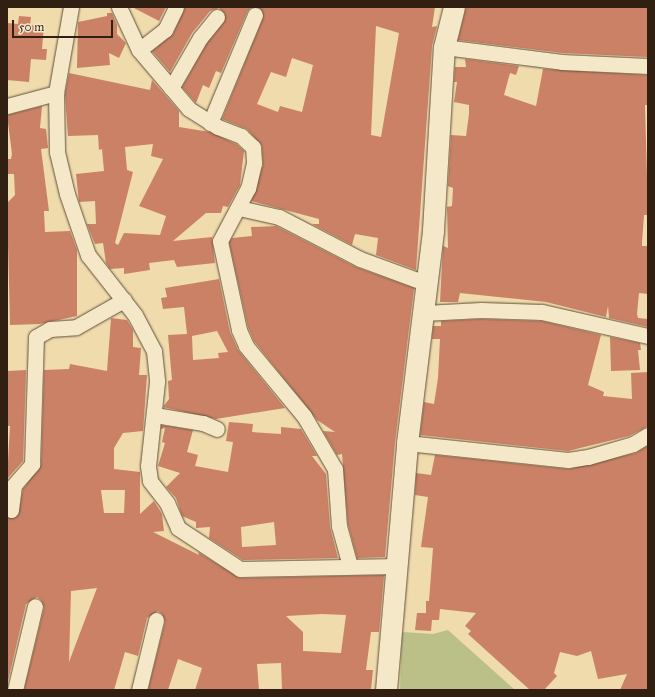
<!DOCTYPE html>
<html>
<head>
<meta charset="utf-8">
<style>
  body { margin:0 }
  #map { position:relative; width:655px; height:697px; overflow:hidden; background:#efdbac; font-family:"IM FELL Great Primer",serif }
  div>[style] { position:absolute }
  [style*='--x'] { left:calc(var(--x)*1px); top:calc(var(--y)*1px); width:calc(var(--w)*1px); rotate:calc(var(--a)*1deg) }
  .green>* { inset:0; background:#bbc088 }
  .building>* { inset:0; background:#cb8165 }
  .roads { filter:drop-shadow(0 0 1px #604e38) drop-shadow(0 0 1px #604e38) }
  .street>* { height:15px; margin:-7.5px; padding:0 7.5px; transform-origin:7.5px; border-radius:7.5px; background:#f5e8c9 }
  .secondary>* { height:21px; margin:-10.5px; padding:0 10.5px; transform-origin:10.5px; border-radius:10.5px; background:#f5e8c9 }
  span { translate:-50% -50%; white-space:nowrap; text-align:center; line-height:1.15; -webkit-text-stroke:4px #f5e8c9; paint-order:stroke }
  .frame { position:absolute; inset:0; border:8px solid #311f12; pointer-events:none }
  .scale { position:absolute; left:12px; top:20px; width:101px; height:18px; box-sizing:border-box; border:2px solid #311f12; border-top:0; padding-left:5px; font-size:12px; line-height:14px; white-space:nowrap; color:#311f12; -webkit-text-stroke:3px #f5e8c9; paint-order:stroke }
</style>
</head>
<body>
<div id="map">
  <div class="green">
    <div style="clip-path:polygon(448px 630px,515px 690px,400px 690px,402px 632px,433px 634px)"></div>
  </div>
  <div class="building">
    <div style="clip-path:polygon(132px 7px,166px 7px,159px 21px)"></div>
    <div style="clip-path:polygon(185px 7px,251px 7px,247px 12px,221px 73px,216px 71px,209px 88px,203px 85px,196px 103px,182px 87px,207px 43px,224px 22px,225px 14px,219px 8px,210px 11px,192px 33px,170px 72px,152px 51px,173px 34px)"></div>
    <div style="clip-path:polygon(evenodd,259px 7px,435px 7px,432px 27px,437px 26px,432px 46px,416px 270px,376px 255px,378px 238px,355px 234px,352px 245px,312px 224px,319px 224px,319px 219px,251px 201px,263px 165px,262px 146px,247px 129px,222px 119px,263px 18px,259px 7px,376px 26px,399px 33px,381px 137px,371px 135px,376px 26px,259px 7px,292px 58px,313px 65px,302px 112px,280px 106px,278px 112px,257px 104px,271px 72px,286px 77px,292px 58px)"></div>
    <div style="clip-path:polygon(466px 7px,648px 7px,648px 57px,563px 53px,458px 40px)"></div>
    <div style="clip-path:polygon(107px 13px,112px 13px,117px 25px,117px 34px,126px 43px,119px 58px,109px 53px,110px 65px,77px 68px,78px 22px,107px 16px)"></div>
    <div style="clip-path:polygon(19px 16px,31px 17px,30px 25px,44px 26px,42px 49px,47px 49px,46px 60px,31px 59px,29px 82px,7px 80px,7px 23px,18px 24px)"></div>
    <div style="clip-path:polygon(465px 59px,519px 66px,516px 75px,510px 73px,504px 95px,536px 106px,543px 69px,648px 75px,648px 105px,645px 105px,648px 215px,644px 215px,642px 243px,642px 246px,648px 246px,648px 294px,639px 293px,637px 314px,638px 318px,648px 319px,648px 327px,609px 318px,608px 306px,606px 317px,546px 302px,460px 293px,458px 302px,440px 302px,443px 246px,448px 248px,447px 207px,452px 206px,453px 188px,448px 186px,451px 135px,466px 136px,469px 114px,469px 105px,454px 102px,457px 82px,454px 82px,455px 67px,466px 67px)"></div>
    <div style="clip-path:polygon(evenodd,69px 73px,150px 90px,152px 80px,179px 111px,179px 127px,210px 132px,236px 144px,244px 151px,240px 185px,228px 207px,223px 206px,221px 213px,206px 213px,173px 241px,212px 237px,215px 263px,177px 267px,174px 260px,149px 263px,150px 270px,124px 274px,124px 268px,110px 269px,106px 263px,103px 243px,95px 244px,87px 224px,96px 224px,95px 201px,79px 202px,76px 174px,104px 171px,102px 149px,99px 150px,98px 135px,68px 136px,65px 94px,69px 73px,153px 144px,151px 156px,163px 159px,139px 206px,166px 216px,160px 235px,124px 233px,118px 245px,115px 243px,133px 172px,127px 170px,125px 147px,153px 144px)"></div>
    <div style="clip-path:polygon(42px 106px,40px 128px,46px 129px,48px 148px,41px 149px,49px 211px,44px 211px,45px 232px,70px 231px,77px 250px,77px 316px,40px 324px,10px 325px,7px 203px,15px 195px,14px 174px,7px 174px,7px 159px,11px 159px,12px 154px,7px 115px)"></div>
    <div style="clip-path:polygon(276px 226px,356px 267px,414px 288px,395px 442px,385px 557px,357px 558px,348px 524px,342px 454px,337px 455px,323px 431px,335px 432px,317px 420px,254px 341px,248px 327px,229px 242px,232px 238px,252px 236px,251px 227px)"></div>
    <div style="clip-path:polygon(evenodd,219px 279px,230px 332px,238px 350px,285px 408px,216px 419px,163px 407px,169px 399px,168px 381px,172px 380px,168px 335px,187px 334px,184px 307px,163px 309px,161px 298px,167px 297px,165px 288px,219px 279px,217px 331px,228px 352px,218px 353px,219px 358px,193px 360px,192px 336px,217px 331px)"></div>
    <div style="clip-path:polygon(evenodd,111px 318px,127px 320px,133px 330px,133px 347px,141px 348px,139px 375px,147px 375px,143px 431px,123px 433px,114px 448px,114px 469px,140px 472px,140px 514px,154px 501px,162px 514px,164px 531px,153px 532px,199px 555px,198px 552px,240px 578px,384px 575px,379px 632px,371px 632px,366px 670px,373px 670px,371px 690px,282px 690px,281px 663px,257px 664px,259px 690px,195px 690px,202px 668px,178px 659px,168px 690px,148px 690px,165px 622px,162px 614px,158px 611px,147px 618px,138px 656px,125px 652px,114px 690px,24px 690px,44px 608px,41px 600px,37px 597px,26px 604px,7px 685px,7px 518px,18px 515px,23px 489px,41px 465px,44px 370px,69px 369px,70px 364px,107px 371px,111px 318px,101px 490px,125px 490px,124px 513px,104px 513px,101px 490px,111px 318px,97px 588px,69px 662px,71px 591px,97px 588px,111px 318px,322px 614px,346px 615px,341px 653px,303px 651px,303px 632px,286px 616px,322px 614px)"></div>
    <div style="clip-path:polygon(481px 319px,542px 321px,601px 335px,588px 385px,604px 392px,603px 396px,632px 399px,631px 373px,648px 372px,648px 426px,629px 436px,568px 451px,420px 435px,424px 402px,434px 404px,438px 378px,440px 339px,432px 339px,433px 326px,441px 326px,441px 321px)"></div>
    <div style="clip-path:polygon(610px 337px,640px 343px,641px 350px,638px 350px,640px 370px,611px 371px)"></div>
    <div style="clip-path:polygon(26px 370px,23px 461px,7px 479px,10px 426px,7px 426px,7px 371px)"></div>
    <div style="clip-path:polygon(evenodd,229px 422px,253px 424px,252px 432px,281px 434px,281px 427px,301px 429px,317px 456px,312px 456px,326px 474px,330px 527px,338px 558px,243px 560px,209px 538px,210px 527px,196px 528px,196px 522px,182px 516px,176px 498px,166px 487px,180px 473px,158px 466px,165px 443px,162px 442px,165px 428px,161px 429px,161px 425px,193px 430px,187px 452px,198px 455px,195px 466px,228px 472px,233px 442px,226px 441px,229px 422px,274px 522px,276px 545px,242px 547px,241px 527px,274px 522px)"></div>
    <div style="clip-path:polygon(647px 446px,648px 690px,620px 690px,627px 674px,598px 679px,591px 651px,577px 656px,560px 652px,554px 673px,557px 676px,544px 690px,530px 690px,468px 634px,471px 631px,465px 626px,476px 613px,440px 609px,439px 620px,432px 620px,431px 631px,415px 630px,417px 613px,426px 613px,426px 601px,429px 601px,433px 548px,421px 547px,428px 497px,415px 495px,416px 473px,431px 475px,435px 455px,569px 469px,636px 453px)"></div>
  </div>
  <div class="roads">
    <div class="street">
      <div style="--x:71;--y:7;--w:87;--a:99.9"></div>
      <div style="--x:56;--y:93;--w:59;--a:89"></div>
      <div style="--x:57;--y:152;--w:43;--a:76.6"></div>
      <div style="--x:67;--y:194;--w:65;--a:71"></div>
      <div style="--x:88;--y:255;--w:76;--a:51.9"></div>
      <div style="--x:135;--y:315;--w:41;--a:62.2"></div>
      <div style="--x:154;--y:351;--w:31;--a:84"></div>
      <div style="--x:157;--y:382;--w:84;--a:96.1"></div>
      <div style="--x:148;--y:466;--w:15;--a:82"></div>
      <div style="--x:150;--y:481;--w:28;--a:52"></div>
      <div style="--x:167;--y:503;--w:27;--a:66"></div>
      <div style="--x:178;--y:528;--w:74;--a:33.5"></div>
      <div style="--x:240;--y:569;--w:157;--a:-1.1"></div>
      <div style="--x:119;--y:7;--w:47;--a:65.1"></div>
      <div style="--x:139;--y:50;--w:77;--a:49.7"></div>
      <div style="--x:189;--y:109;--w:34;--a:32"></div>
      <div style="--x:218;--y:127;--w:25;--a:21"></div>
      <div style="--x:241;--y:136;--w:16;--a:43"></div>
      <div style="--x:253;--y:147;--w:16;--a:86"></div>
      <div style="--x:254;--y:163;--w:26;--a:103"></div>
      <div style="--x:248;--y:188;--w:60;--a:117.8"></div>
      <div style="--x:220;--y:241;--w:91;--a:77.9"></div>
      <div style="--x:239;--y:330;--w:17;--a:66"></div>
      <div style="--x:246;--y:346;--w:91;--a:50.4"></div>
      <div style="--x:304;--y:416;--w:61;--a:59.7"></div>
      <div style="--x:335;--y:469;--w:57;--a:86"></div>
      <div style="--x:339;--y:526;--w:41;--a:74.6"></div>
      <div style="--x:444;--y:47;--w:119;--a:7.2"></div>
      <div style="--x:562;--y:62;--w:86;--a:2.7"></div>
      <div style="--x:139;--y:50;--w:33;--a:-38"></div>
      <div style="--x:165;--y:30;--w:25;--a:-64"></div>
      <div style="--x:171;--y:88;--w:58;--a:-59.9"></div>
      <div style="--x:200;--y:38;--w:27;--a:-51"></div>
      <div style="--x:7;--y:106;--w:51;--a:-14.9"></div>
      <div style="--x:210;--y:123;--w:117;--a:-67.4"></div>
      <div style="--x:239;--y:208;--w:41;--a:12.7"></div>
      <div style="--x:279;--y:217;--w:91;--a:27.4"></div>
      <div style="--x:360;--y:259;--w:72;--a:20.2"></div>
      <div style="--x:424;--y:313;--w:57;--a:-3"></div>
      <div style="--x:481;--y:310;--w:61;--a:1.9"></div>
      <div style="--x:542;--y:312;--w:109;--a:12.8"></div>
      <div style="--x:155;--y:415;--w:49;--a:9.5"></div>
      <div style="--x:203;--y:423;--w:15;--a:23"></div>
      <div style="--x:407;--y:443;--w:162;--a:6"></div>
      <div style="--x:568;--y:460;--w:20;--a:-9"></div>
      <div style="--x:588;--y:457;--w:47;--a:-16.1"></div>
      <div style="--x:633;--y:444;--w:17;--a:-31"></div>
      <div style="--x:11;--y:510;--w:25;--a:-83"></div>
      <div style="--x:14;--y:485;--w:28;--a:-49"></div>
      <div style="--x:32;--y:464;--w:127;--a:-88.2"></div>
      <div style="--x:36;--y:337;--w:16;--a:-30"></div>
      <div style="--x:50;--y:329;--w:26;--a:-4"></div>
      <div style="--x:76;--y:327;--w:55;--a:-29.4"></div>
      <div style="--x:15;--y:690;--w:86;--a:-76.6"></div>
      <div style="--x:139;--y:690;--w:72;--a:-76.3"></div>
    </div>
    <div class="secondary">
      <div style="--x:386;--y:690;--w:248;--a:-85.1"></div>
      <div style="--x:407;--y:443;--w:215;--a:-83"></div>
      <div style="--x:433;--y:230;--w:183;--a:-86.6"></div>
      <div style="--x:444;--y:47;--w:41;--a:-76"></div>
    </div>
  </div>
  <div class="frame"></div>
  <div class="scale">50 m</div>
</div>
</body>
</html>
